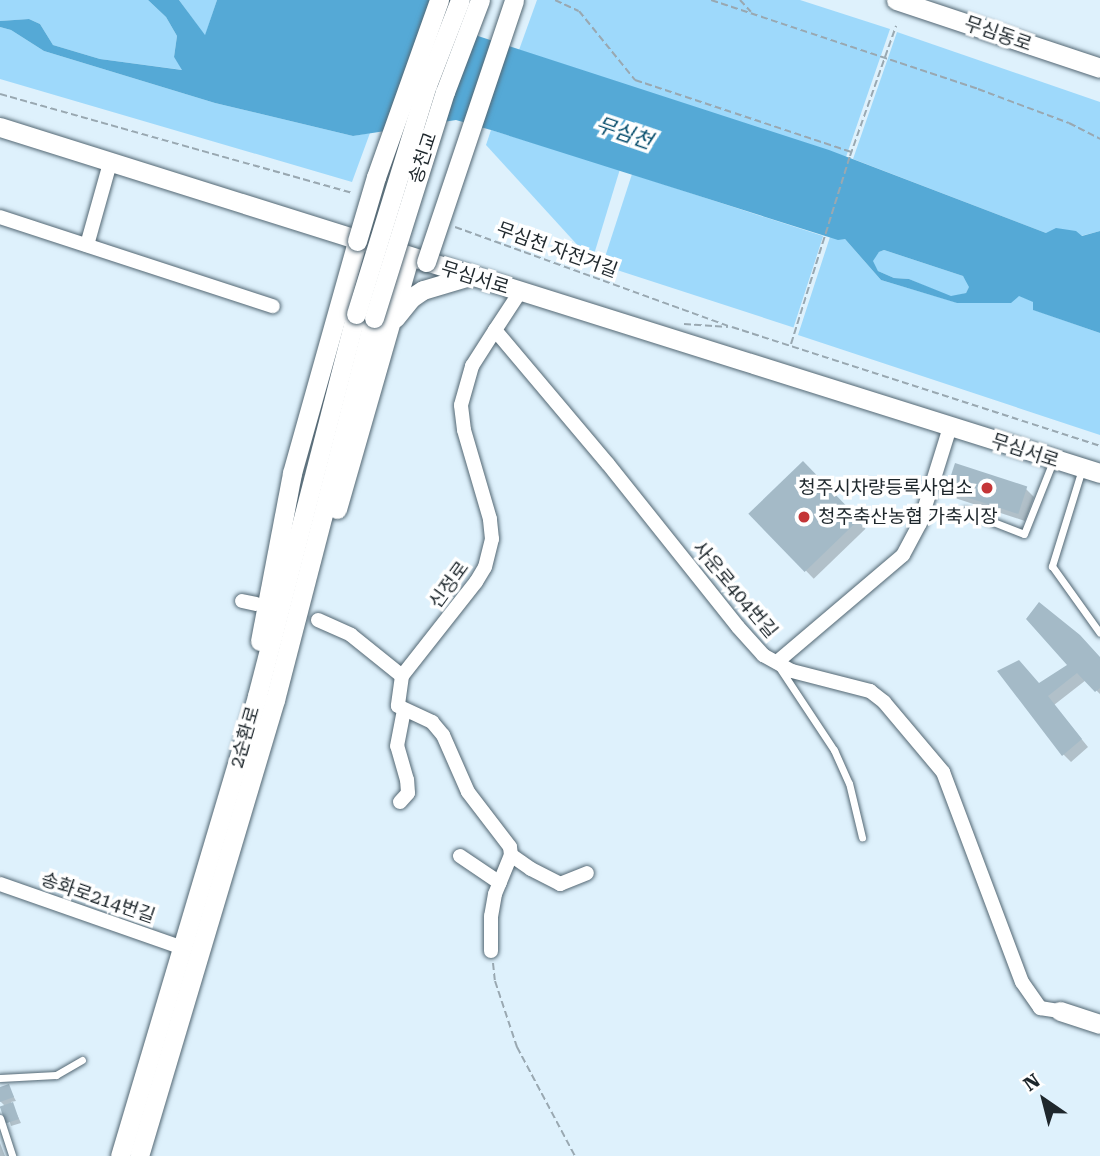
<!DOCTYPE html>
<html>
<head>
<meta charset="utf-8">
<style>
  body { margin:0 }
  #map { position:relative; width:1100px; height:1156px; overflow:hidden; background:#def1fc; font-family:"Roboto Serif","Noto Sans KR",serif }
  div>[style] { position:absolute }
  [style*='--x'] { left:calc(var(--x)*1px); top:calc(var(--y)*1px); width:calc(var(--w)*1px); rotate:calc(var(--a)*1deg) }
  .green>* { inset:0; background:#9ed9fb; transform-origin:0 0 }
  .water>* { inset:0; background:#55a9d6 }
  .shadow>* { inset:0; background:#0003; transform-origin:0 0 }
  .building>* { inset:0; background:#a4bac7; transform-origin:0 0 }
  .path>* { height:2px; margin-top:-1px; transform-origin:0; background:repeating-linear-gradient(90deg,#99a8b1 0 7px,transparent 0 10.5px) }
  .roads { filter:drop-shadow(0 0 2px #536773) drop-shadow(0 0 2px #536773) }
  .lane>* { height:7px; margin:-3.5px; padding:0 3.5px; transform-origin:3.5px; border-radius:3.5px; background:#fff }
  .street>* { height:14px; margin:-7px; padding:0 7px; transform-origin:7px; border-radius:7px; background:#fff }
  .secondary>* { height:19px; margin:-9.5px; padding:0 9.5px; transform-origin:9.5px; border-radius:9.5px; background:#fff }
  .bridges { filter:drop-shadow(0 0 2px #536773) drop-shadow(0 0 2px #536773) }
  .secondary-bridge>* { height:19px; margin:-9.5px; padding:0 9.5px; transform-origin:9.5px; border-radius:9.5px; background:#fff }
  .dots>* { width:19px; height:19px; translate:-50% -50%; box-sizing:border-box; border:4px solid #fff; border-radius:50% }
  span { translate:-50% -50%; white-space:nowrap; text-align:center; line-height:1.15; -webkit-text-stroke:7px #fff; paint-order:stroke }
  .street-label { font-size:19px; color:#1e272c }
  .poi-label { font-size:19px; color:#1e272c }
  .right { translate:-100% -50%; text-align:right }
  .left { translate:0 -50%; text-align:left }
  .water-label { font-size:21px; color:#054c6b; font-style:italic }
  .north { position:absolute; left:1009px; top:1065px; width:70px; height:70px; -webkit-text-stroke:5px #fff; paint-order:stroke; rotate:325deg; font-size:19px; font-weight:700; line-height:28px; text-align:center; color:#1e272c }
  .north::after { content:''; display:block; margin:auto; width:24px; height:32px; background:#1e272c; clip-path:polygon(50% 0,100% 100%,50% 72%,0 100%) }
</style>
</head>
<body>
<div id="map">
  <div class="green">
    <div style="clip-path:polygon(0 0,148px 0,166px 17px,177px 36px,174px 57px,183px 70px,100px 59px,53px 45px,40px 24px,29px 19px,0 21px)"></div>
    <div style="clip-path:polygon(179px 0,217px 0,205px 36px)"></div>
    <div style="clip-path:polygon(537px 0,800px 0,890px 29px,846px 157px,519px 50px)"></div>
    <div style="clip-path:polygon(0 27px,11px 30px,44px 51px,215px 103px,353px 136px,370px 133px,352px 182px,0 79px)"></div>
    <div style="clip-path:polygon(897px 32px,1100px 102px,1100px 231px,1081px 236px,1046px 233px,853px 159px)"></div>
    <div style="clip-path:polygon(491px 130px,620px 169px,592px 261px,486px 145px)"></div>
    <div style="left:632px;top:174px;width:201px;height:96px;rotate:18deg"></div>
    <div style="clip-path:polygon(830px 237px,845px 239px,881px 280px,958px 303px,1018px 295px,1034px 302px,1034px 310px,1100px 333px,1100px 435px,798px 335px)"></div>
    <div style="clip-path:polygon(884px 250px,963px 276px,970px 286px,966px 293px,951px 297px,909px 279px,894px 278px,878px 271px,872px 261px,879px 252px)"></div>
  </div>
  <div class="water">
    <div style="clip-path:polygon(evenodd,148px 0,179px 0,205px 35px,217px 0,453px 0,478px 36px,829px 150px,1046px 233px,1056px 228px,1076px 231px,1082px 236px,1100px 231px,1100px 333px,1033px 310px,1033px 302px,1019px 296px,1011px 303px,957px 303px,881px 280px,845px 239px,838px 240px,491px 130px,456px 120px,353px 136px,215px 103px,44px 51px,11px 30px,0 27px,0 21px,29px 19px,40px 24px,53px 45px,100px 59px,182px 70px,174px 57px,177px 36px,166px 17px,148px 0,884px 250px,963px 276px,969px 287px,966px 293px,951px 296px,909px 279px,894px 278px,878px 271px,873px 261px,879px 252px,884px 250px)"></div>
  </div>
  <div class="shadow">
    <div style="left:803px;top:464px;width:90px;height:72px;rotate:46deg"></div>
    <div style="clip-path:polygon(1026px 489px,1034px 497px,1025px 521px,955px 498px,947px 490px)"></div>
    <div style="clip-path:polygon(1100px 659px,1100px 694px,1086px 680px,1054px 705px,1088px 747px,1071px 762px,1063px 754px,1040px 685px)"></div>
    <div style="clip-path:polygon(8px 1086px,16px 1101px,11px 1102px,21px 1123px,11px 1126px,5px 1106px,0 1101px,0 1089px)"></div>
    <div style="clip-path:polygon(0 1143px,5px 1156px,0 1156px)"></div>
  </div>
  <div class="building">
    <div style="left:803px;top:461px;width:81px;height:76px;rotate:46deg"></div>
    <div style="left:955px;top:463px;width:76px;height:29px;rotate:18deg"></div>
    <div style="clip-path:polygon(1039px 602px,1080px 635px,1100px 657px,1100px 688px,1095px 692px,1077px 673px,1048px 696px,1082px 739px,1062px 756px,997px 671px,1019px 660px,1039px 683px,1067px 665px,1026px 619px)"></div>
    <div style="clip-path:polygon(9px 1084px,14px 1097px,0 1102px,0 1087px)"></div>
    <div style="left:13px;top:1102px;width:18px;height:14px;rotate:71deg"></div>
  </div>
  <div class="path">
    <div style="--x:555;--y:0;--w:26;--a:25"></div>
    <div style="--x:579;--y:11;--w:89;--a:50.9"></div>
    <div style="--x:635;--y:80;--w:228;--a:18.4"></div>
    <div style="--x:711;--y:0;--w:281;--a:18.4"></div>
    <div style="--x:978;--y:89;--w:97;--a:20.5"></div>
    <div style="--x:1069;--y:123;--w:35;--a:27"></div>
    <div style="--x:740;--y:0;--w:16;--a:47"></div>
    <div style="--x:0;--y:94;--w:367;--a:15.7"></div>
    <div style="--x:455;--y:227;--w:294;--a:19.9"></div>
    <div style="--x:732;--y:327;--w:387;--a:17.9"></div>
    <div style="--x:684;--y:324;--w:44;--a:3.9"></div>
    <div style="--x:791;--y:344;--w:197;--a:-72.6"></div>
    <div style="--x:850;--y:156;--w:138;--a:-70.5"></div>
    <div style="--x:493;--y:963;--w:18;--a:84"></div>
    <div style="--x:495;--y:981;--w:70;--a:71.6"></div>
    <div style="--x:517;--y:1047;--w:123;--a:62"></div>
  </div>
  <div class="roads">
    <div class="lane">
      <div style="--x:1082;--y:469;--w:102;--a:107.2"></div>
      <div style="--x:1052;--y:566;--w:82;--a:54.4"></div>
      <div style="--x:965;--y:511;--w:63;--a:21.3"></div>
      <div style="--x:1024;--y:534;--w:79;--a:-68.3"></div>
      <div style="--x:779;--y:667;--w:100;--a:56.5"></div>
      <div style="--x:834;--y:750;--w:36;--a:66"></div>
      <div style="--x:849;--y:783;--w:56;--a:76.5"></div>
      <div style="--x:0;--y:1078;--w:56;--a:-3.1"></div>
      <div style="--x:56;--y:1075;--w:30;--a:-30"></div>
      <div style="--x:0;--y:1118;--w:40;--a:72"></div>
    </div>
    <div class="street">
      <div style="--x:0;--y:217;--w:287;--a:18.1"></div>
      <div style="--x:87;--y:245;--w:85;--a:-74.3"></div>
      <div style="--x:520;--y:292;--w:45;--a:123.3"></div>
      <div style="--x:495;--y:330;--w:175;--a:49.9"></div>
      <div style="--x:608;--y:464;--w:208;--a:51.4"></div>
      <div style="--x:738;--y:627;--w:38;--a:48"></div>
      <div style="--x:763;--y:655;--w:33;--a:29"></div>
      <div style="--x:792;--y:671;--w:81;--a:14.4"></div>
      <div style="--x:870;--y:691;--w:18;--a:38"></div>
      <div style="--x:884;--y:702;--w:92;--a:49.9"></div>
      <div style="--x:943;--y:772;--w:224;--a:69.4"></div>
      <div style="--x:1022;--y:982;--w:32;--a:55"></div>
      <div style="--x:1040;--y:1008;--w:20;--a:9"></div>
      <div style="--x:242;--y:601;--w:14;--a:12"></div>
      <div style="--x:318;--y:620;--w:36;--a:24"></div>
      <div style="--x:351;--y:635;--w:65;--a:38.8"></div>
      <div style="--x:402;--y:676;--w:120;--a:-51.8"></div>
      <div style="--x:476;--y:582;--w:17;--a:-59"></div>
      <div style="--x:485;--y:567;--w:29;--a:-76"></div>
      <div style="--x:492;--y:539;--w:20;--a:-96"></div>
      <div style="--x:490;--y:519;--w:93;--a:-106.3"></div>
      <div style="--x:464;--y:430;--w:25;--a:-97"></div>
      <div style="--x:461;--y:405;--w:41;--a:-74.2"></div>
      <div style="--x:472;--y:366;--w:43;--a:-57.4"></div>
      <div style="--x:777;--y:662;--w:165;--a:-40.3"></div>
      <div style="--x:903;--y:555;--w:36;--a:-62"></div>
      <div style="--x:920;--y:523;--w:101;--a:-72.6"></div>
      <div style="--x:402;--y:676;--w:30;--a:98"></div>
      <div style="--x:398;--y:706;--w:38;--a:25"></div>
      <div style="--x:432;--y:722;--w:17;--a:50"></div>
      <div style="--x:443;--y:735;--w:62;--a:66.3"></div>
      <div style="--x:468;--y:792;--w:69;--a:52.6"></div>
      <div style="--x:510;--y:847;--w:8;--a:83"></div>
      <div style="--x:511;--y:855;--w:42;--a:112.3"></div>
      <div style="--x:495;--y:894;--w:22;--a:100"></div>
      <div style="--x:491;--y:916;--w:35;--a:90"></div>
      <div style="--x:400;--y:802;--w:12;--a:-48"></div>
      <div style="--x:408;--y:793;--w:13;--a:-94"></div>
      <div style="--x:407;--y:780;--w:35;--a:-106"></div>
      <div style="--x:397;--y:746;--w:37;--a:-79"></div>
      <div style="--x:511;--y:855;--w:24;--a:35"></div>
      <div style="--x:531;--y:869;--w:33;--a:27"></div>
      <div style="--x:560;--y:884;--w:29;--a:-22"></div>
      <div style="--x:460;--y:856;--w:48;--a:34"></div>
      <div style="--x:0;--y:884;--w:194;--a:19.3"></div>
    </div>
    <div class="secondary">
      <div style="--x:896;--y:0;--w:215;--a:18.4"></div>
      <div style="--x:0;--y:127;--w:1153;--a:17.46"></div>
      <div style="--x:395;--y:318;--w:26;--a:-51"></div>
      <div style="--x:411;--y:298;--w:14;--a:-34"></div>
      <div style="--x:423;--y:290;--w:49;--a:-16.6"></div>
      <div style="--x:337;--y:509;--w:261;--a:-74"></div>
      <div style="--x:260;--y:641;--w:171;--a:-79.2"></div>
      <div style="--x:292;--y:473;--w:241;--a:-74.3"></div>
      <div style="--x:1060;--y:1011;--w:42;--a:18"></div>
      <div style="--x:120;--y:1156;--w:480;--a:-73.4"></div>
      <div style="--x:257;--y:696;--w:395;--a:-75.5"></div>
      <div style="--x:139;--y:1156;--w:476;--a:-73.4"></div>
      <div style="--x:275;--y:700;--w:395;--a:-75.5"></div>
    </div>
  </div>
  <div class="bridges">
    <div class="secondary-bridge">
      <div style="--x:357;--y:241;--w:67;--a:-73.5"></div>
      <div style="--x:376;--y:177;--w:188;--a:-70.4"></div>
      <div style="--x:426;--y:262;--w:276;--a:-71.4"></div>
      <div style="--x:356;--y:314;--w:240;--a:-72.8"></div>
      <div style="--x:427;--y:85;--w:91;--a:-68.8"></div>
      <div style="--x:374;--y:318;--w:237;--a:-72.6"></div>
      <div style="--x:445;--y:92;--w:98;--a:-69.2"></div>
    </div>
  </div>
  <div class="dots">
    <div style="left:987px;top:488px;background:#c43537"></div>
    <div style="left:804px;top:517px;background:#c43537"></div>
  </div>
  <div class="street-label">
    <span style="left:998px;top:34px;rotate:19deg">무심동로</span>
    <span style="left:423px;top:158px;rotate:-72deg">송천교</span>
    <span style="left:557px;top:250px;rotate:20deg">무심천 자전거길</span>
    <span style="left:475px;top:278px;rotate:17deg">무심서로</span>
    <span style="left:1025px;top:451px;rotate:18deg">무심서로</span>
    <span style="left:449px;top:585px;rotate:-54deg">신정로</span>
    <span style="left:735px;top:590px;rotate:50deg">사운로404번길</span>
    <span style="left:245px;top:737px;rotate:-74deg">2순환로</span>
    <span style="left:98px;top:898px;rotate:19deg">송화로214번길</span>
  </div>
  <div class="poi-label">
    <span class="right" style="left:973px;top:488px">청주시차량등록사업소</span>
    <span class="left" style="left:818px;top:517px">청주축산농협 가축시장</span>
  </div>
  <div class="water-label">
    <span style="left:624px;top:133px;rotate:19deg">무심천</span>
  </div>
  <div class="north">N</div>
</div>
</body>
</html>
